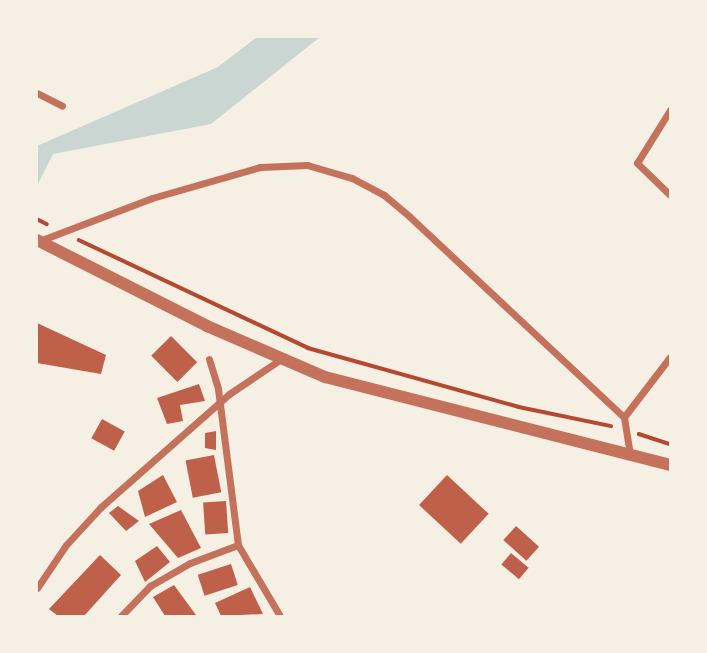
<!DOCTYPE html>
<html>
<head>
<meta charset="utf-8">
<style>
  body { margin:0 }
  #map { position:relative; width:707px; height:653px; overflow:hidden; background:#f6efe4; font-family:"Nunito Sans",sans-serif }
  div>[style] { position:absolute }
  [style*='--x'] { left:calc(var(--x)*1px); top:calc(var(--y)*1px); width:calc(var(--w)*1px); rotate:calc(var(--a)*1deg) }
  .water>* { inset:0; background:#c9d6d2 }
  .building>* { inset:0; background:#bf614a; transform-origin:0 0 }
  .path>* { height:3.5px; margin:-1.75px; padding:0 1.75px; transform-origin:1.75px; border-radius:1.75px; background:#b5482f }
  .minor>* { height:7px; margin:-3.5px; padding:0 3.5px; transform-origin:3.5px; border-radius:3.5px; background:#c5725c }
  .tertiary>* { height:12px; margin:-6px; padding:0 6px; transform-origin:6px; border-radius:6px; background:#c5725c }
  span { translate:-50% -50%; white-space:nowrap; text-align:center; line-height:1.15; -webkit-text-stroke:5px #f6efe4; paint-order:stroke }
  .frame { position:absolute; inset:0; border:38px solid #f6efe4; pointer-events:none }
</style>
</head>
<body>
<div id="map">
  <div class="water">
    <div style="clip-path:polygon(257px 37px,320px 37px,211px 124px,53px 154px,37px 186px,37px 146px,218px 67px)"></div>
  </div>
  <div class="building">
    <div style="clip-path:polygon(37px 323px,106px 355px,101px 374px,37px 363px)"></div>
    <div style="left:171px;top:336px;width:37px;height:28px;rotate:45deg"></div>
    <div style="clip-path:polygon(199px 384px,205px 401px,180px 405px,183px 421px,167px 424px,157px 398px)"></div>
    <div style="left:102px;top:419px;width:26px;height:22px;rotate:29deg"></div>
    <div style="clip-path:polygon(216px 431px,216px 450px,205px 448px,205px 433px)"></div>
    <div style="left:214px;top:455px;width:38px;height:29px;rotate:79deg"></div>
    <div style="clip-path:polygon(163px 475px,177px 502px,145px 517px,138px 491px)"></div>
    <div style="left:447px;top:475px;width:57px;height:41px;rotate:43deg"></div>
    <div style="left:226px;top:501px;width:32px;height:23px;rotate:86deg"></div>
    <div style="clip-path:polygon(118px 506px,139px 521px,126px 531px,109px 513px)"></div>
    <div style="clip-path:polygon(181px 510px,201px 548px,178px 558px,149px 524px)"></div>
    <div style="left:516px;top:526px;width:31px;height:19px;rotate:42deg"></div>
    <div style="clip-path:polygon(157px 546px,170px 562px,145px 582px,135px 561px)"></div>
    <div style="left:511px;top:553px;width:23px;height:15px;rotate:40deg"></div>
    <div style="clip-path:polygon(100px 555px,121px 575px,84px 616px,58px 616px,49px 609px)"></div>
    <div style="left:231px;top:564px;width:22px;height:35px;rotate:72deg"></div>
    <div style="clip-path:polygon(174px 585px,196px 615px,165px 616px,153px 597px)"></div>
    <div style="clip-path:polygon(250px 587px,263px 614px,221px 616px,215px 603px)"></div>
  </div>
  <div class="path">
    <div style="--x:37;--y:219;--w:11;--a:27"></div>
    <div style="--x:79;--y:240;--w:253;--a:25.2"></div>
    <div style="--x:308;--y:348;--w:219;--a:15.6"></div>
    <div style="--x:519;--y:407;--w:94;--a:11.7"></div>
    <div style="--x:639;--y:434;--w:33;--a:18"></div>
  </div>
  <div class="minor">
    <div style="--x:37;--y:93;--w:28;--a:27"></div>
    <div style="--x:670;--y:110;--w:62;--a:121.9"></div>
    <div style="--x:637;--y:163;--w:46;--a:44.1"></div>
    <div style="--x:39;--y:241;--w:121;--a:-20.8"></div>
    <div style="--x:152;--y:198;--w:112;--a:-16"></div>
    <div style="--x:260;--y:167;--w:47;--a:-2.4"></div>
    <div style="--x:307;--y:165;--w:47;--a:16.1"></div>
    <div style="--x:352;--y:178;--w:36;--a:28"></div>
    <div style="--x:384;--y:195;--w:34;--a:40"></div>
    <div style="--x:410;--y:217;--w:293;--a:43.1"></div>
    <div style="--x:624;--y:417;--w:36;--a:81"></div>
    <div style="--x:209;--y:359;--w:31;--a:73"></div>
    <div style="--x:218;--y:389;--w:157;--a:82.7"></div>
    <div style="--x:238;--y:545;--w:82;--a:59.4"></div>
    <div style="--x:624;--y:417;--w:76;--a:-52.5"></div>
    <div style="--x:37;--y:588;--w:52;--a:-56"></div>
    <div style="--x:66;--y:545;--w:52;--a:-47.4"></div>
    <div style="--x:101;--y:507;--w:171;--a:-41.4"></div>
    <div style="--x:229;--y:394;--w:63;--a:-33.9"></div>
    <div style="--x:121;--y:616;--w:42;--a:-46"></div>
    <div style="--x:150;--y:586;--w:46;--a:-29.9"></div>
    <div style="--x:190;--y:563;--w:51;--a:-20.6"></div>
  </div>
  <div class="tertiary">
    <div style="--x:37;--y:240;--w:191;--a:26.8"></div>
    <div style="--x:207;--y:326;--w:129;--a:23.4"></div>
    <div style="--x:325;--y:377;--w:356;--a:14.3"></div>
  </div>
  <div class="frame"></div>
</div>
</body>
</html>
